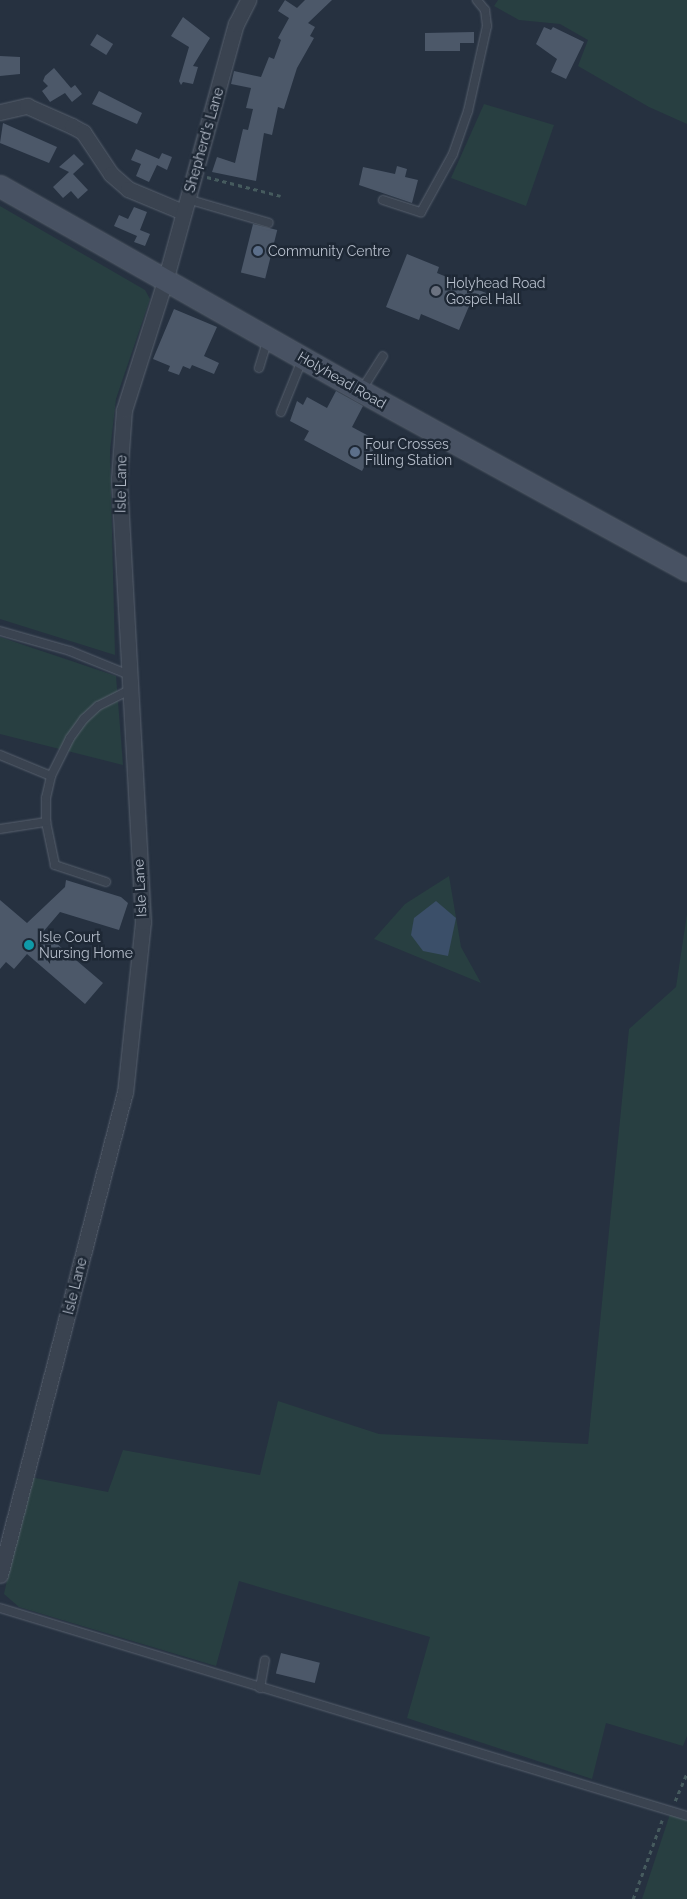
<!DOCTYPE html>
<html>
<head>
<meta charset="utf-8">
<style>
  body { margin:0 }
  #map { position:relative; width:687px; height:1899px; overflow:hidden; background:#263140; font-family:Raleway,sans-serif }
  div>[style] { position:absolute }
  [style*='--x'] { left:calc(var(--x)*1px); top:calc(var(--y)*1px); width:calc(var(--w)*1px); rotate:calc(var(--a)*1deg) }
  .green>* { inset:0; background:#283f41 }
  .water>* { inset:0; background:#3b4f69 }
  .building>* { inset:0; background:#4c5869; transform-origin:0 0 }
  .path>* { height:2.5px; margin-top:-1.25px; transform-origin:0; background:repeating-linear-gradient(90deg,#465b5e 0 4px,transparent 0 8px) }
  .roads { filter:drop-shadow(0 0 1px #58616e) drop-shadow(0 0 1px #58616e) }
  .service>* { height:8px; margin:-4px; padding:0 4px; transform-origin:4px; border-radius:4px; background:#3a4350 }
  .minor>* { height:15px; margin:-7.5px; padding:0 7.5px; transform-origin:7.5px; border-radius:7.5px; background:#3a4350 }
  .secondary>* { height:21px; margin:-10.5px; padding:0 10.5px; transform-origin:10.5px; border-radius:10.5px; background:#485263 }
  .dots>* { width:14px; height:14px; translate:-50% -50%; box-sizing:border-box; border:2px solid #1e2835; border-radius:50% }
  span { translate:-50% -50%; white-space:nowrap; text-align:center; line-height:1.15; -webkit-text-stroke:5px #1e2835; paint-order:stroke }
  .street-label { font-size:14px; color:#b6becb }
  .poi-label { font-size:14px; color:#b6becb }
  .left { translate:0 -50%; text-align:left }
</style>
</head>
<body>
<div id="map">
  <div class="green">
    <div style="clip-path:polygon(498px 0,687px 0,687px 124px,649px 107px,578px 66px,588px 40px,560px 24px,519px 20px,494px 6px)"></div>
    <div style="clip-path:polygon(484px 104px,554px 125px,526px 206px,451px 178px)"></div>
    <div style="clip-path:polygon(0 206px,145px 290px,150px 299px,116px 399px,110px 451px,115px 655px,0 619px)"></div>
    <div style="clip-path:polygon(0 637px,116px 676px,123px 765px,0 734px)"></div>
    <div style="clip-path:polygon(449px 876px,461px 947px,481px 983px,374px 939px,405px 904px)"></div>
    <div style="clip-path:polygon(687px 914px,687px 1736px,683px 1746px,606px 1723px,592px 1779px,407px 1718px,430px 1637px,239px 1581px,216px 1666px,19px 1607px,4px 1594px,30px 1477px,108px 1492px,123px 1450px,260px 1475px,278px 1401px,379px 1434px,588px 1444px,629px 1029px,676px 987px)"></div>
    <div style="clip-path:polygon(670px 1814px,687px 1820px,687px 1899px,642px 1899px)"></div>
  </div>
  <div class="water">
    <div style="clip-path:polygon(436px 901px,456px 918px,448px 956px,423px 951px,411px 935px,414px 918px)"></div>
  </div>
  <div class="building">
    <div style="clip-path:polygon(285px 0,297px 8px,305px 0,332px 0,308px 23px,315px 27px,310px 36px,314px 38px,297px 68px,284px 109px,278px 107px,272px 135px,264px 133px,256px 181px,212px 172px,217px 157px,235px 163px,243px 129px,248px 130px,253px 109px,246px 108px,251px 88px,231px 84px,234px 71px,261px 77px,269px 57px,274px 59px,281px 40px,278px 38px,289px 18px,278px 11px)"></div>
    <div style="clip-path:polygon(183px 17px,210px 38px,193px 66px,198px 67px,193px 84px,183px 82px,181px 85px,179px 81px,189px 47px,171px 36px)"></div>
    <div style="clip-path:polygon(544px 27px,551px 30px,553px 27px,584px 42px,566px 79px,551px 72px,557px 59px,536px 44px)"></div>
    <div style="clip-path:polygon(474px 32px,474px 43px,460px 43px,460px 51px,425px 51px,425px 33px)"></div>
    <div style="left:97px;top:34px;width:19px;height:13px;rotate:32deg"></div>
    <div style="clip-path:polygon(0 56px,20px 57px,20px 74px,0 76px)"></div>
    <div style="clip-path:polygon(54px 68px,71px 88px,75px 85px,82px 94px,72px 102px,65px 93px,50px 102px,42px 91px,48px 86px,43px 81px,45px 76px)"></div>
    <div style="clip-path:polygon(99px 91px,142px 113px,137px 124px,92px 104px)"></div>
    <div style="clip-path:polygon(3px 123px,57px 147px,49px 163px,0 143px)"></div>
    <div style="clip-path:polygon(136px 149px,159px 159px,162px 153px,172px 157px,167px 170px,157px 165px,149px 182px,136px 176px,141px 164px,131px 160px)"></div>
    <div style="clip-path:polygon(74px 154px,84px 164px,73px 174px,88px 190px,78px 199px,71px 191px,63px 198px,53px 187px,69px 172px,59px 167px)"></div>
    <div style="clip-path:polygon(397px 166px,407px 169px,405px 177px,418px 180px,412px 203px,359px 185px,363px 167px,395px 174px)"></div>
    <div style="clip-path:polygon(134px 207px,147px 212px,140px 230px,150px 234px,145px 246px,134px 242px,137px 236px,114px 226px,119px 215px,128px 219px)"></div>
    <div style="left:253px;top:224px;width:25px;height:50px;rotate:14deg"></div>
    <div style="clip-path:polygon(407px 254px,439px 267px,437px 273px,486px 293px,482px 303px,472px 299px,459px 330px,421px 314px,419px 320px,386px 307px)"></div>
    <div style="clip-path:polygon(174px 309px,217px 327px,204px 356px,219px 363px,214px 374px,192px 365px,190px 369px,183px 366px,179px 375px,168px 371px,170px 366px,153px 359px)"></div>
    <div style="clip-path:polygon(336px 391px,363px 406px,352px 427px,378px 441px,362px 471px,304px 440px,309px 431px,290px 421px,297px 401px,303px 405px,307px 397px,327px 408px)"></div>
    <div style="clip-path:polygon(66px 880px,121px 897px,128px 903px,119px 930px,60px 912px,43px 932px,103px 983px,85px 1004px,27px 954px,14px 969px,6px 962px,0 969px,0 900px,27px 923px,65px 887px)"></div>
    <div style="left:281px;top:1653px;width:40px;height:21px;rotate:14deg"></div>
  </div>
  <div class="path">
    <div style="--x:207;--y:177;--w:76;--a:14.4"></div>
    <div style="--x:675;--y:1801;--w:30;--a:-67"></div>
    <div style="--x:633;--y:1899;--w:84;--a:-69.8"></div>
  </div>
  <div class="roads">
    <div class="service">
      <div style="--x:187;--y:199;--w:85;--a:16.3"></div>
      <div style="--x:383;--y:200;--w:40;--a:18"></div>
      <div style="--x:421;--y:212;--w:66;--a:-61.1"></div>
      <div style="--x:453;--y:154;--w:46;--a:-70.8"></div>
      <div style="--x:468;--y:111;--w:87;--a:-77.4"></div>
      <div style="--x:487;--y:26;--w:16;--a:-97"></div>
      <div style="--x:485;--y:10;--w:13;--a:-129"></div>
      <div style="--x:259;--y:368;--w:30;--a:-73"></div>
      <div style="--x:361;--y:391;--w:41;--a:-57.8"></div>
      <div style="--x:281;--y:412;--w:56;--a:-68"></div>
      <div style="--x:0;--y:631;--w:73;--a:15.9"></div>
      <div style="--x:70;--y:651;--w:61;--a:22"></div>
      <div style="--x:0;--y:755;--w:55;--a:22.4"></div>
      <div style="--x:0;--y:829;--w:47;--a:-8.7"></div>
      <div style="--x:106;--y:882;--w:54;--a:-161.6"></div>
      <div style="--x:55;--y:865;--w:44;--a:-101.8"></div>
      <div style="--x:46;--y:822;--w:24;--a:-90"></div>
      <div style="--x:46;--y:798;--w:23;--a:-77"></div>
      <div style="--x:51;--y:776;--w:42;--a:-63.4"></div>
      <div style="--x:70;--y:738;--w:24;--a:-54"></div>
      <div style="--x:84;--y:719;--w:19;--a:-43"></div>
      <div style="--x:98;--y:706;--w:34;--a:-27"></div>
      <div style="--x:0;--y:1608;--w:718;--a:16.84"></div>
      <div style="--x:260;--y:1688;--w:28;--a:-80"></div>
    </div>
    <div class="minor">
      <div style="--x:0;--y:112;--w:28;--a:-13"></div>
      <div style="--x:27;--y:106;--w:49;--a:24"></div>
      <div style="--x:72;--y:126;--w:13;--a:29"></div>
      <div style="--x:83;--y:132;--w:50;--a:56.3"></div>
      <div style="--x:111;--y:174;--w:23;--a:41"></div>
      <div style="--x:128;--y:189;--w:60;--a:22.7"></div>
      <div style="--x:0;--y:1575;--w:498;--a:-75.5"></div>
      <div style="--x:125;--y:1093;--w:172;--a:-84"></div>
      <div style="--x:143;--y:922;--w:444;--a:-93.1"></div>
      <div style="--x:119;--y:479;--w:69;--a:-85.9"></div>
      <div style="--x:124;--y:410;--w:135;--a:-72.4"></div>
      <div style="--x:165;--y:281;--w:267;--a:-74.6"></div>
      <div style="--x:236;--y:24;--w:27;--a:-63"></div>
    </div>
    <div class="secondary">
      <div style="--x:0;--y:186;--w:415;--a:29.6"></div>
      <div style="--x:361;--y:391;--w:372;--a:28.8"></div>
    </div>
  </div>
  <div class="dots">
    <div style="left:258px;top:251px;background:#5c6f8a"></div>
    <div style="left:436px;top:291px;background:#6b7280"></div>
    <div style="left:355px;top:452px;background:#5c6f8a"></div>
    <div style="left:29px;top:945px;background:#0f9aa8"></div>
  </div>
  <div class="street-label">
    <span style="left:204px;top:140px;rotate:-74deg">Shepherd's Lane</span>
    <span style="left:342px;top:380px;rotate:30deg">Holyhead Road</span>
    <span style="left:121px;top:484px;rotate:-89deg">Isle Lane</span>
    <span style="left:140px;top:888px;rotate:-93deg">Isle Lane</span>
    <span style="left:75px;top:1286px;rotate:-76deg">Isle Lane</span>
  </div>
  <div class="poi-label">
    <span class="left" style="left:268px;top:251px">Community Centre</span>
    <span class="left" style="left:446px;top:291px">Holyhead Road<br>Gospel Hall</span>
    <span class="left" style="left:365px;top:452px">Four Crosses<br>Filling Station</span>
    <span class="left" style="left:39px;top:945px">Isle Court<br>Nursing Home</span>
  </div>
</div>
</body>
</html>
